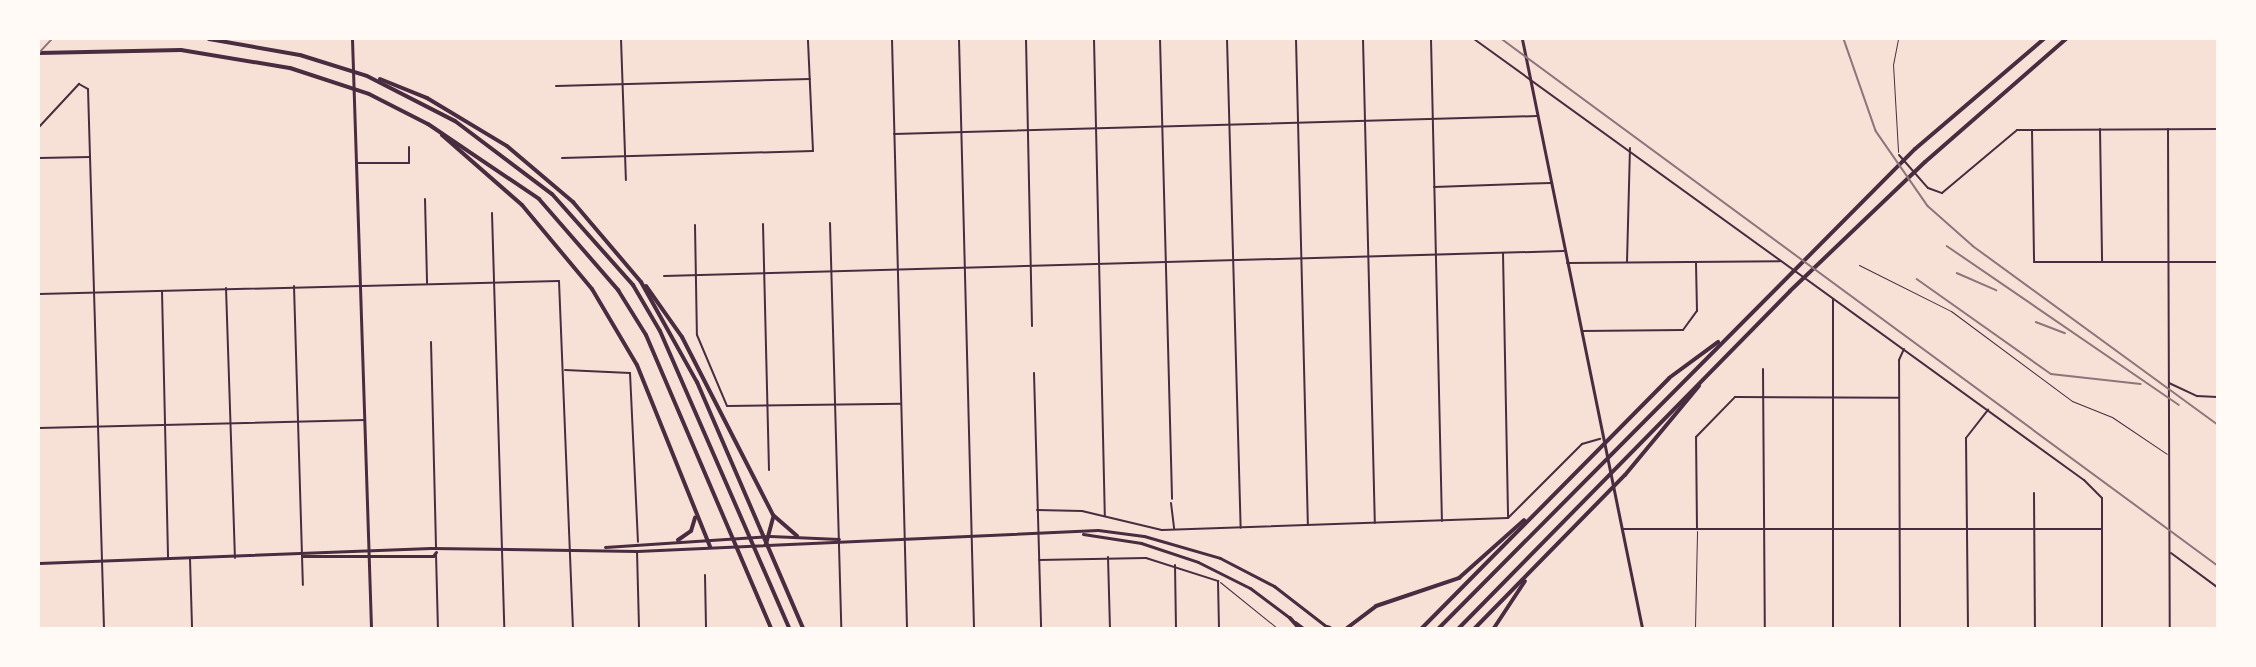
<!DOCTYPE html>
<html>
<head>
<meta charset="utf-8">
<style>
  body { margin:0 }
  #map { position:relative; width:2256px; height:667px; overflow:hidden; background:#f7e1d7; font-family:Montserrat,sans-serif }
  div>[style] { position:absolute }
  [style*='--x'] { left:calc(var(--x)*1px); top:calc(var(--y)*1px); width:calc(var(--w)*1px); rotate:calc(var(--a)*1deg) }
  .service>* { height:1px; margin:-0.5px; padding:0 0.5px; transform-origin:0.5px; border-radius:0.5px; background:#4a2c40 }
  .minor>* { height:2px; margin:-1px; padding:0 1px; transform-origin:1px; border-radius:1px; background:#4a2c40 }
  .secondary>* { height:3px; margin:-1.5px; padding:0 1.5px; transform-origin:1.5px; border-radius:1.5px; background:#4a2c40 }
  .primary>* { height:3px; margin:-1.5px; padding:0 1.5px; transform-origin:1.5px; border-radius:1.5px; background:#4a2c40 }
  .motorway>* { height:4px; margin:-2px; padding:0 2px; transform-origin:2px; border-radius:2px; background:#4a2c40 }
  .rail>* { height:1.5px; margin:-0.75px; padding:0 0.75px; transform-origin:0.75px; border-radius:0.75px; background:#8f747c }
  span { translate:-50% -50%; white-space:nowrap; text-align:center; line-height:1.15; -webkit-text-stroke:5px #fffaf5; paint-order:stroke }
  .frame { position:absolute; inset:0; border:40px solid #fffaf5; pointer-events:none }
</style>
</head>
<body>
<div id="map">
  <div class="service">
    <div style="--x:1898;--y:39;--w:25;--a:101"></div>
    <div style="--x:1893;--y:64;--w:88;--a:86.7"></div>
    <div style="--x:1859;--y:265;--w:103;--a:26.6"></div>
    <div style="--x:1951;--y:311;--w:151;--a:36.6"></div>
    <div style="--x:2072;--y:401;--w:43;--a:21.8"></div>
    <div style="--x:2112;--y:417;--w:66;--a:33.9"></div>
    <div style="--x:1220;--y:582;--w:73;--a:38.9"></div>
    <div style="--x:1695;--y:628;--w:97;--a:-88.8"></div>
  </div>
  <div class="minor">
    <div style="--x:621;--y:39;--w:141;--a:88"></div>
    <div style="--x:892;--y:39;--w:589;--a:88.54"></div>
    <div style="--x:959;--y:39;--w:589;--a:88.54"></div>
    <div style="--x:1026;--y:39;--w:287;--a:88.8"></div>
    <div style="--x:1094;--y:39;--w:477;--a:88.7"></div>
    <div style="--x:1160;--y:39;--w:460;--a:88.5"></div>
    <div style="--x:1227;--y:39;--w:489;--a:88.4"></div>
    <div style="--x:1296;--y:39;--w:486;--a:88.6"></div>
    <div style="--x:1363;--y:39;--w:484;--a:88.6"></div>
    <div style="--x:1431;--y:39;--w:482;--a:88.7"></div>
    <div style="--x:1474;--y:39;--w:753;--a:35.87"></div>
    <div style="--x:2084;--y:480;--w:25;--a:45"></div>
    <div style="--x:2102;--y:498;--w:130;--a:90"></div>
    <div style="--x:556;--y:86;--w:254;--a:-1.6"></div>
    <div style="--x:39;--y:127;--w:59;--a:-47.1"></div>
    <div style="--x:79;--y:84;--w:10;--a:29"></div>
    <div style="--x:88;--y:89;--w:539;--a:88.3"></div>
    <div style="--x:2100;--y:129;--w:132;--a:89.1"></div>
    <div style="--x:2168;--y:129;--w:499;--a:89.8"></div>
    <div style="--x:2032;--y:130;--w:132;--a:89.1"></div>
    <div style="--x:2034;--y:262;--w:183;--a:0"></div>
    <div style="--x:894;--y:134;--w:643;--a:-1.6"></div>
    <div style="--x:1899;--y:155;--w:44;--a:48.7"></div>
    <div style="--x:1928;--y:188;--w:15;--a:20"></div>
    <div style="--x:1942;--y:193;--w:98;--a:-40"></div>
    <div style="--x:2017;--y:130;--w:200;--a:-0.3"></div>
    <div style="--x:39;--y:158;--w:51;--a:-1.1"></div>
    <div style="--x:562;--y:158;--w:251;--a:-1.6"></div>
    <div style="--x:813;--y:151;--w:112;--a:-92.6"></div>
    <div style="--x:357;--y:163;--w:52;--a:0"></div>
    <div style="--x:409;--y:163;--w:16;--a:-90"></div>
    <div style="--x:1434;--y:187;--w:117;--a:-2"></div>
    <div style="--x:425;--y:199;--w:84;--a:88.6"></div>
    <div style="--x:492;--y:213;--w:415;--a:88.3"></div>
    <div style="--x:830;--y:223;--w:405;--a:88.4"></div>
    <div style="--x:763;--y:224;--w:246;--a:88.6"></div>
    <div style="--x:695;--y:225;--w:110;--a:89"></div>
    <div style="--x:697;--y:335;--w:77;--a:67.1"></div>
    <div style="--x:727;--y:406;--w:174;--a:-0.7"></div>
    <div style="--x:1503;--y:253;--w:264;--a:88.9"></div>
    <div style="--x:1627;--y:262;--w:114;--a:-88.5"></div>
    <div style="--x:1567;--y:263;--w:213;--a:-0.5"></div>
    <div style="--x:664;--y:276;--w:900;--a:-1.59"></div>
    <div style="--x:294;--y:286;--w:299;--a:88.3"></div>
    <div style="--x:226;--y:288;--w:270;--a:88.1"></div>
    <div style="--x:162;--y:291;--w:267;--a:88.7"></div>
    <div style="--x:39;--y:294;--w:520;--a:-1.43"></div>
    <div style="--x:559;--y:281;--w:347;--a:87.7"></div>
    <div style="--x:1833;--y:299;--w:329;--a:90"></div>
    <div style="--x:1582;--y:331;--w:101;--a:-0.6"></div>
    <div style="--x:1683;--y:330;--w:24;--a:-54"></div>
    <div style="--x:1697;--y:311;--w:49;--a:-91.2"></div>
    <div style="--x:431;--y:342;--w:207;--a:88.6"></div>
    <div style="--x:1763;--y:369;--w:259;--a:89.6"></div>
    <div style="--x:565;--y:370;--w:65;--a:2.6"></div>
    <div style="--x:630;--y:373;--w:169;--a:87.3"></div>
    <div style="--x:1034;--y:373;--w:255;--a:88.4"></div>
    <div style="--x:2169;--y:383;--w:31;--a:25"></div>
    <div style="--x:2197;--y:396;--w:20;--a:3"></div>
    <div style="--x:39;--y:428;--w:326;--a:-1.4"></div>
    <div style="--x:2034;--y:493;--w:135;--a:89.6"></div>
    <div style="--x:1171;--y:503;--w:26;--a:83"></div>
    <div style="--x:1037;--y:510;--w:45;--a:1.3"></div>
    <div style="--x:1082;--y:511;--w:82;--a:13.4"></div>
    <div style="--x:1162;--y:530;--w:346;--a:-2"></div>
    <div style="--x:1508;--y:518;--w:105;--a:-45"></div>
    <div style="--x:1582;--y:444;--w:19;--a:-16"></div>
    <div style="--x:1622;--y:529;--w:480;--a:0"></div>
    <div style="--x:1697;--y:529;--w:92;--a:-90.6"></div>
    <div style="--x:1696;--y:437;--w:56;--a:-45.7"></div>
    <div style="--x:1735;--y:397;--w:164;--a:0.3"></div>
    <div style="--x:637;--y:551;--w:77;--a:88.5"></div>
    <div style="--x:2171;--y:553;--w:57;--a:36.5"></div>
    <div style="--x:436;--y:554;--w:74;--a:88.5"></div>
    <div style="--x:1108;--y:557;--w:71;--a:88.4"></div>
    <div style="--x:190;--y:559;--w:69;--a:88.3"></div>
    <div style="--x:1039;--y:560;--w:107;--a:-1.1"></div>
    <div style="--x:1146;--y:558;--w:76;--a:17.7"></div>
    <div style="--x:1218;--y:581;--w:47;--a:88.8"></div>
    <div style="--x:1175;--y:565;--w:63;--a:89.1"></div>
    <div style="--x:705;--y:575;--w:53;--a:88.9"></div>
    <div style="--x:1900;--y:628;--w:268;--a:-90.2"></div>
    <div style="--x:1899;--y:360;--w:12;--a:-66"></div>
    <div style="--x:1968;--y:628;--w:190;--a:-90.6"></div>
    <div style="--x:1966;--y:438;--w:36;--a:-52"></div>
  </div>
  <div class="secondary">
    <div style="--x:352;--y:39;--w:589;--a:88.15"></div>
    <div style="--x:1522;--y:39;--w:601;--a:78.48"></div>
  </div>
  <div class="primary">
    <div style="--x:1083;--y:534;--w:59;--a:8.8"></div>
    <div style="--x:1141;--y:543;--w:60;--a:18.4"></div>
    <div style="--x:1198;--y:562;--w:58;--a:26.6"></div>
    <div style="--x:1250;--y:588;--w:50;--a:36.9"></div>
    <div style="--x:605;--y:547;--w:165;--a:-3.8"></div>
    <div style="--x:770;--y:536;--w:69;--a:2.5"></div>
    <div style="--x:303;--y:556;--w:130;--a:0"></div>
    <div style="--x:433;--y:556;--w:5;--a:-53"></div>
    <div style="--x:39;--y:563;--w:392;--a:-2.2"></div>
    <div style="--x:431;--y:548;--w:206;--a:0.8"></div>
    <div style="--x:637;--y:551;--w:461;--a:-2.6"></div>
    <div style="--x:1098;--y:530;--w:46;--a:7.4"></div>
    <div style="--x:1144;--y:536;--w:79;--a:16.1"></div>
    <div style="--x:1220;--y:558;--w:61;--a:27.4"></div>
    <div style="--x:1274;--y:586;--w:67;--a:37.7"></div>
    <div style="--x:1295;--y:622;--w:10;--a:37"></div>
  </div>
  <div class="motorway">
    <div style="--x:209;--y:39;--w:92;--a:10"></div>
    <div style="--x:300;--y:55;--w:70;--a:17.4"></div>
    <div style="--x:367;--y:76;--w:99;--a:27.1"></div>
    <div style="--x:455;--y:121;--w:121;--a:37"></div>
    <div style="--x:552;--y:194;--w:122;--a:48.3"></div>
    <div style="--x:633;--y:285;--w:53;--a:59.6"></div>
    <div style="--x:660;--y:331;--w:324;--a:66.5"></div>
    <div style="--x:39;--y:53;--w:142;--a:-1.2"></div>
    <div style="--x:181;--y:50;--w:110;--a:9.4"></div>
    <div style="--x:290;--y:68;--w:83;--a:18.2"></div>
    <div style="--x:369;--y:94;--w:66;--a:27"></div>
    <div style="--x:428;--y:124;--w:134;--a:34"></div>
    <div style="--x:539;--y:199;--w:121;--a:49"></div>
    <div style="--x:618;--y:290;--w:53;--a:58.1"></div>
    <div style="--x:646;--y:335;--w:319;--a:66.9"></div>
    <div style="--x:380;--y:79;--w:51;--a:22"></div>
    <div style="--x:427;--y:98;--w:93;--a:31"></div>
    <div style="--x:507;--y:146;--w:87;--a:40.3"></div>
    <div style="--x:573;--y:202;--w:105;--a:49.6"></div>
    <div style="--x:641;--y:282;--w:115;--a:60.8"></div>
    <div style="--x:697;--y:382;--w:268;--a:66.7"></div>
    <div style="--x:442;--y:135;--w:106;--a:41.2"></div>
    <div style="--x:522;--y:205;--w:109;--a:50.2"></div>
    <div style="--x:592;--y:289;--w:88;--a:59.4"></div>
    <div style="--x:637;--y:365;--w:196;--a:68.1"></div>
    <div style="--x:646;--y:286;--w:62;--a:54.8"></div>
    <div style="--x:682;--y:337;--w:200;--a:62.9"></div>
    <div style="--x:773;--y:515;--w:32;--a:41"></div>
    <div style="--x:678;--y:540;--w:16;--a:-35"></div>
    <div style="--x:691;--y:531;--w:14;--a:-73"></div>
    <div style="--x:766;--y:544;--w:27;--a:-75"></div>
    <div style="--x:1290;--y:618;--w:13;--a:48"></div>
    <div style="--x:1327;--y:627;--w:3;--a:18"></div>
    <div style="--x:1347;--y:628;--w:36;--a:-37"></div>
    <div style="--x:1376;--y:606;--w:88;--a:-18.6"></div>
    <div style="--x:1459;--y:578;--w:87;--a:-41.7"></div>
    <div style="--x:1422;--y:628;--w:351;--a:-45.3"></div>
    <div style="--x:1669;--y:378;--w:61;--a:-36.3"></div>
    <div style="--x:1439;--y:628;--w:675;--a:-45.18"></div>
    <div style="--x:1915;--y:149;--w:170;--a:-40.5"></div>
    <div style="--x:1459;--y:628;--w:472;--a:-45.5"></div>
    <div style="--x:1790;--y:291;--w:187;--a:-43.7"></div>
    <div style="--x:1925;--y:162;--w:187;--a:-41.1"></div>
    <div style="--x:1475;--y:628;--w:214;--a:-45.6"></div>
    <div style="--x:1625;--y:475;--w:116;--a:-50.3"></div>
    <div style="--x:1494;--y:628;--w:56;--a:-56.6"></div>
  </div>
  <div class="rail">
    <div style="--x:1502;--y:39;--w:888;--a:36.34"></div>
    <div style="--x:1844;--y:39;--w:97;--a:70.8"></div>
    <div style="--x:1876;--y:131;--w:91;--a:55.3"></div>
    <div style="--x:1928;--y:206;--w:60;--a:41.6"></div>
    <div style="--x:1973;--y:246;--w:302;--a:36.1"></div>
    <div style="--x:39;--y:53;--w:19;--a:-47"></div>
    <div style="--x:1947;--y:246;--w:281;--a:34.4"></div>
    <div style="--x:1957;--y:273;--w:43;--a:23.6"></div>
    <div style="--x:1917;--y:279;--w:164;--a:35.3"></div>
    <div style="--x:2051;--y:374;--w:90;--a:6.4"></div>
    <div style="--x:2036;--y:322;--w:31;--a:21"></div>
  </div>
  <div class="frame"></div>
</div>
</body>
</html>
